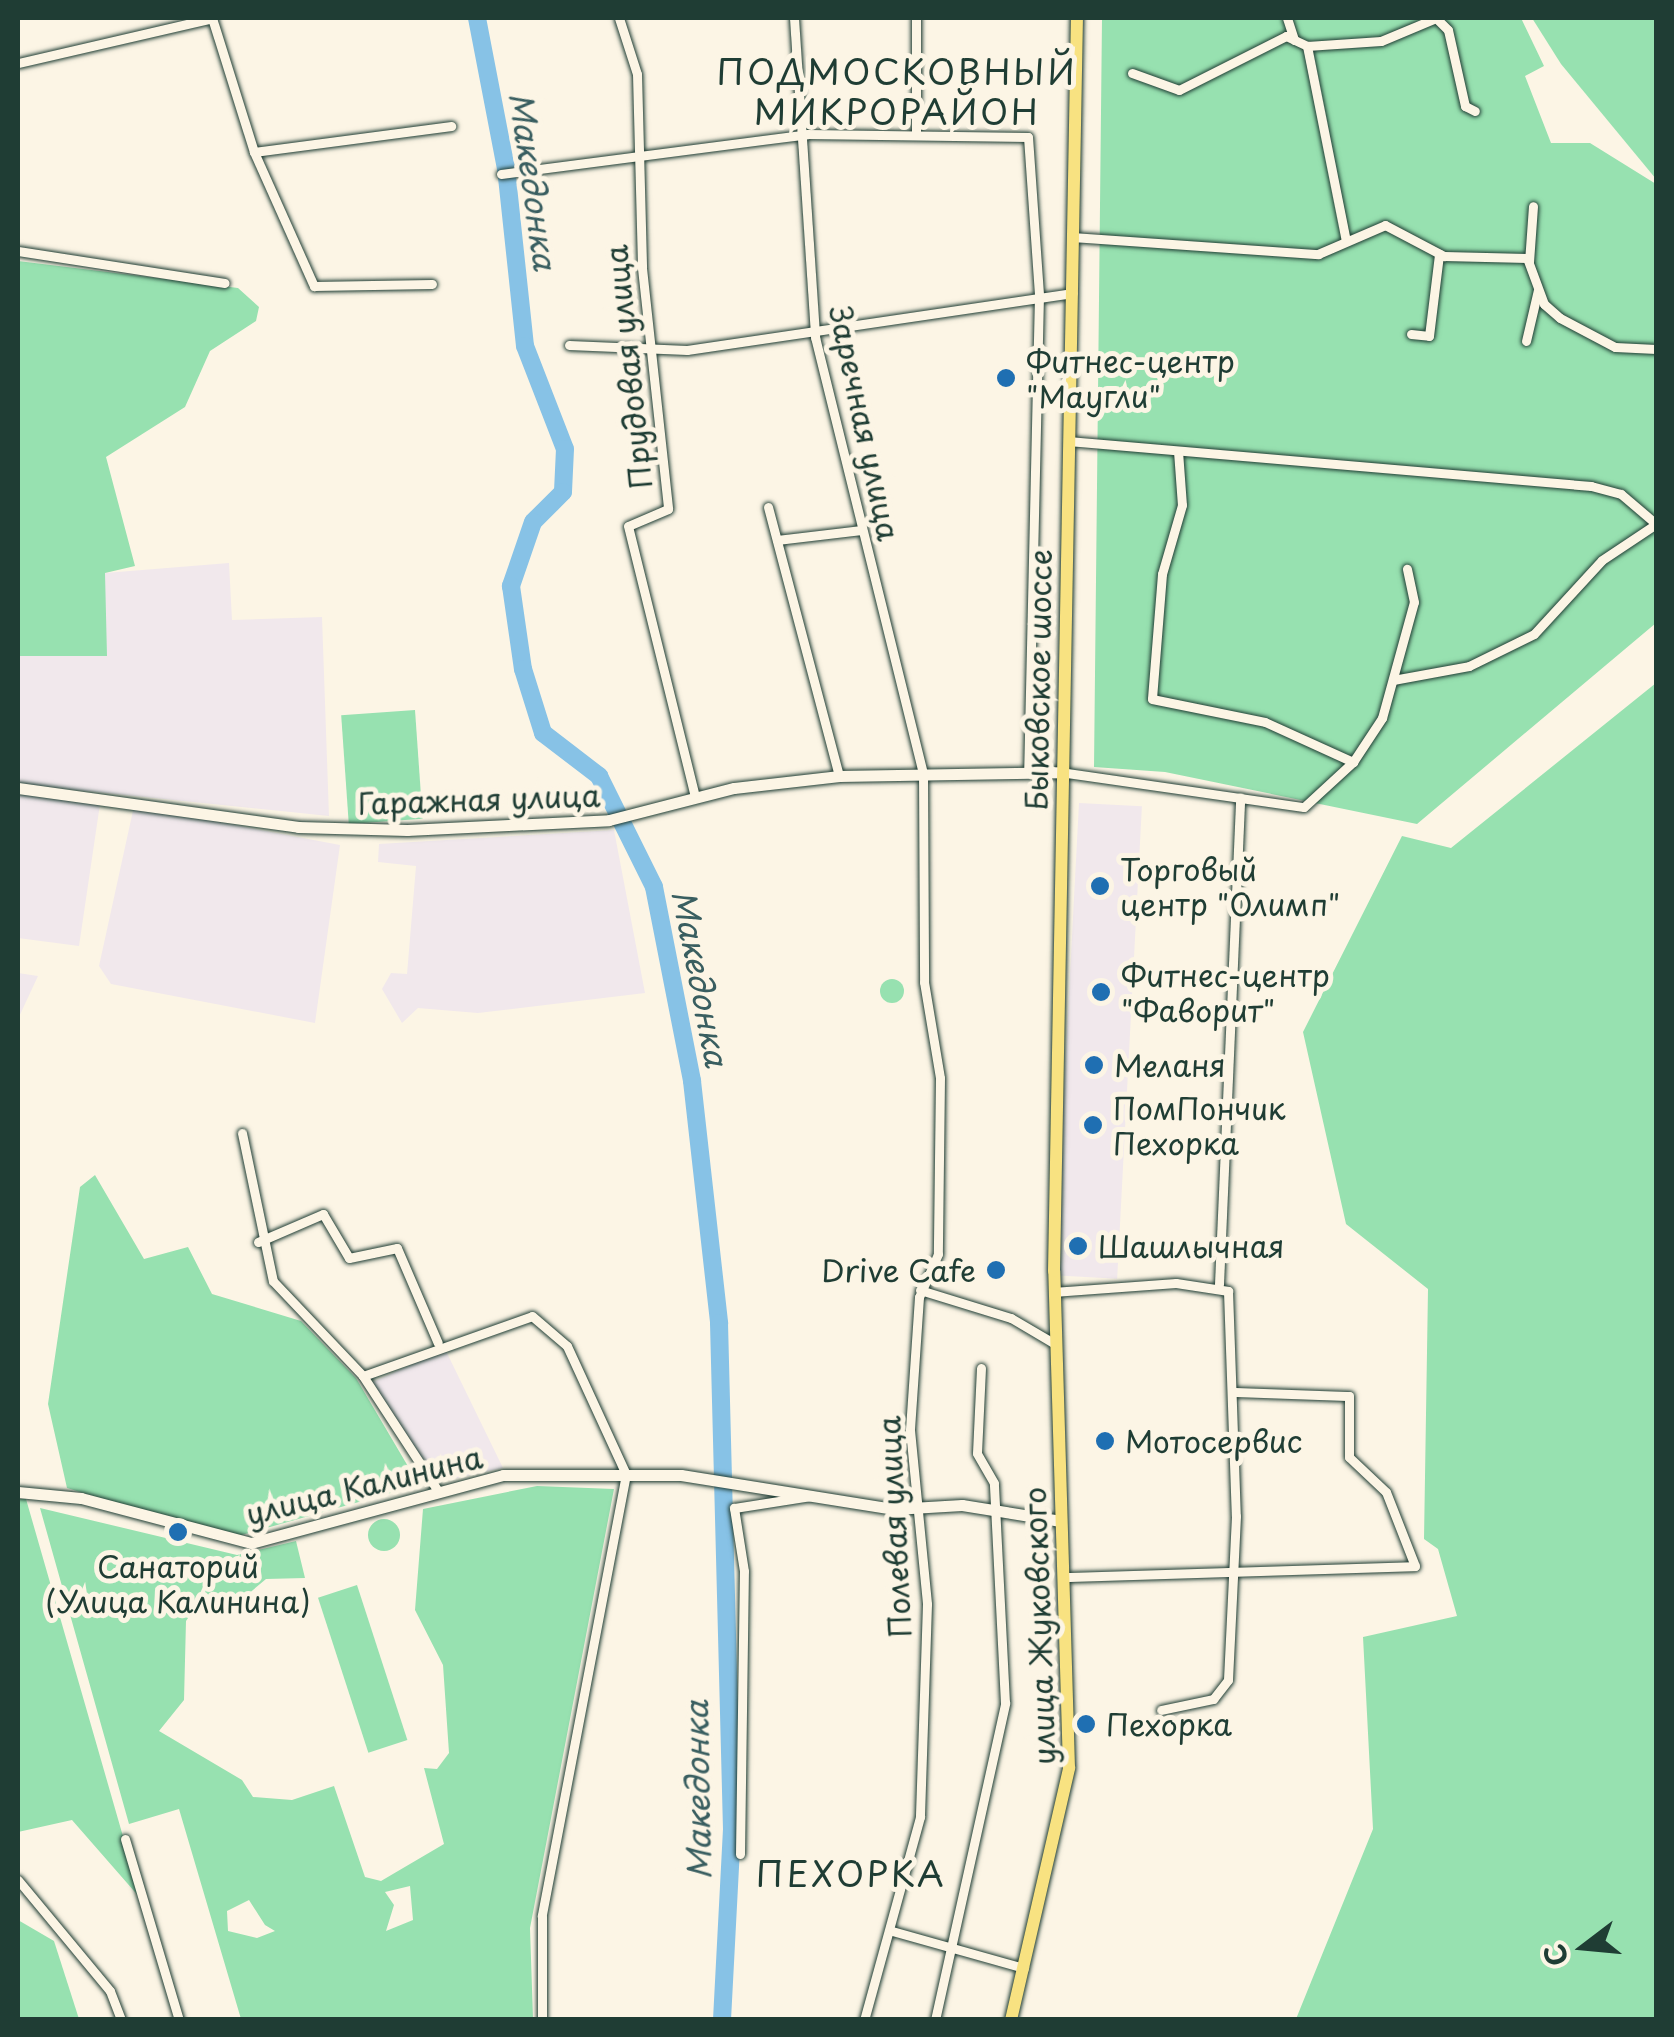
<!DOCTYPE html>
<html>
<head>
<meta charset="utf-8">
<style>
  body { margin:0 }
  #map { position:relative; width:1674px; height:2037px; overflow:hidden; background:#fcf5e5; font-family:"Playpen Sans",sans-serif }
  div>[style] { position:absolute }
  [style*='--x'] { left:calc(var(--x)*1px); top:calc(var(--y)*1px); width:calc(var(--w)*1px); rotate:calc(var(--a)*1deg) }
  .built>* { inset:0; background:#f1e8ec; transform-origin:0 0 }
  .green>* { inset:0; background:#97e1b0; transform-origin:0 0 }
  .round { border-radius:50% }
  .river>* { height:18px; margin:-9px; padding:0 9px; transform-origin:9px; border-radius:9px; background:#87c2e6 }
  .roads { filter:drop-shadow(0 0 2px #1f3d34) drop-shadow(0 0 2px #1f3d34) }
  .street>* { height:9px; margin:-4.5px; padding:0 4.5px; transform-origin:4.5px; border-radius:4.5px; background:#fcf5e5 }
  .secondary>* { height:11px; margin:-5.5px; padding:0 5.5px; transform-origin:5.5px; border-radius:5.5px; background:#fcf5e5 }
  .primary>* { height:12px; margin:-6px; padding:0 6px; transform-origin:6px; border-radius:6px; background:#f8e281 }
  .dots>* { width:28px; height:28px; translate:-50% -50%; box-sizing:border-box; border:5px solid #fcf5e5; border-radius:50% }
  span { translate:-50% -50%; white-space:nowrap; text-align:center; line-height:1.15; -webkit-text-stroke:10px #fcf5e5; paint-order:stroke }
  .poi-label { font-size:30px; color:#1f3d34 }
  .left { translate:0 -50%; text-align:left }
  .right { translate:-100% -50%; text-align:right }
  .street-label { font-size:30px; color:#1f3d34 }
  .water-label { font-size:32px; color:#395e60; font-style:italic }
  .quarter-label { font-size:35px; color:#1f3d34; letter-spacing:2.5px }
  .frame { position:absolute; inset:0; border:20px solid #1f3d34; pointer-events:none }
  .north { position:absolute; left:1534px; top:1897px; width:100px; height:100px; -webkit-text-stroke:8px #fcf5e5; paint-order:stroke; rotate:254deg; font-size:28px; font-weight:700; line-height:40px; text-align:center; color:#1f3d34 }
  .north::after { content:''; display:block; margin:auto; width:35px; height:45px; background:#1f3d34; clip-path:polygon(50% 0,100% 100%,50% 72%,0 100%) }
</style>
</head>
<body>
<div id="map">
  <div class="built">
    <div style="clip-path:polygon(229px 563px,232px 620px,322px 617px,329px 816px,18px 784px,18px 656px,105px 573px)"></div>
    <div style="clip-path:polygon(18px 794px,100px 804px,79px 946px,18px 938px)"></div>
    <div style="left:1079px;top:803px;width:63px;height:473px;rotate:3deg"></div>
    <div style="clip-path:polygon(134px 806px,340px 845px,315px 1023px,111px 984px,99px 966px)"></div>
    <div style="clip-path:polygon(614px 830px,645px 993px,478px 1013px,418px 1008px,402px 1023px,382px 989px,391px 973px,407px 974px,416px 866px,378px 862px,379px 844px)"></div>
    <div style="clip-path:polygon(18px 973px,38px 976px,18px 1019px)"></div>
    <div style="clip-path:polygon(445px 1349px,503px 1468px,434px 1483px,371px 1383px)"></div>
  </div>
  <div class="green">
    <div style="clip-path:polygon(1102px 18px,1521px 18px,1544px 66px,1525px 76px,1551px 143px,1590px 143px,1656px 184px,1656px 623px,1417px 824px,1165px 772px,1094px 767px)"></div>
    <div style="clip-path:polygon(1532px 18px,1656px 18px,1656px 179px,1561px 64px)"></div>
    <div style="clip-path:polygon(18px 261px,238px 288px,259px 307px,256px 321px,210px 351px,185px 407px,106px 457px,135px 566px,105px 573px,107px 656px,18px 656px)"></div>
    <div style="clip-path:polygon(1656px 683px,1656px 2019px,1296px 2019px,1373px 1829px,1363px 1637px,1457px 1616px,1438px 1549px,1424px 1539px,1428px 1289px,1346px 1224px,1303px 1032px,1402px 836px,1451px 848px)"></div>
    <div style="left:415px;top:710px;width:109px;height:74px;rotate:86deg"></div>
    <div class="round" style="left:880px;top:979px;width:24px;height:24px"></div>
    <div style="clip-path:polygon(95px 1175px,144px 1259px,188px 1247px,212px 1294px,301px 1321px,356px 1378px,419px 1485px,231px 1538px,67px 1488px,48px 1404px,80px 1187px)"></div>
    <div style="clip-path:polygon(evenodd,537px 1486px,614px 1489px,530px 1928px,533px 2019px,241px 2019px,179px 1809px,129px 1824px,40px 1508px,237px 1555px,296px 1541px,305px 1578px,266px 1579px,235px 1605px,197px 1605px,186px 1621px,184px 1700px,159px 1731px,242px 1780px,253px 1797px,292px 1800px,334px 1786px,365px 1877px,381px 1881px,444px 1844px,424px 1768px,437px 1769px,449px 1753px,443px 1665px,415px 1610px,423px 1509px,537px 1486px,410px 1886px,413px 1920px,386px 1931px,394px 1905px,385px 1892px,410px 1886px,537px 1486px,249px 1900px,265px 1925px,275px 1931px,257px 1938px,228px 1931px,227px 1911px,249px 1900px)"></div>
    <div style="clip-path:polygon(18px 1499px,26px 1499px,141px 1899px,72px 1820px,18px 1832px)"></div>
    <div class="round" style="left:368px;top:1519px;width:32px;height:32px"></div>
    <div style="left:357px;top:1585px;width:163px;height:41px;rotate:72deg"></div>
    <div style="clip-path:polygon(18px 1920px,54px 1941px,79px 2019px,18px 2019px)"></div>
  </div>
  <div class="river">
    <div style="--x:477;--y:18;--w:153;--a:79.1"></div>
    <div style="--x:506;--y:168;--w:179;--a:83.9"></div>
    <div style="--x:525;--y:346;--w:110;--a:68.8"></div>
    <div style="--x:565;--y:449;--w:43;--a:92.7"></div>
    <div style="--x:563;--y:492;--w:42;--a:135"></div>
    <div style="--x:533;--y:522;--w:68;--a:109"></div>
    <div style="--x:511;--y:586;--w:84;--a:81.8"></div>
    <div style="--x:523;--y:669;--w:67;--a:72.6"></div>
    <div style="--x:543;--y:733;--w:71;--a:37.5"></div>
    <div style="--x:599;--y:776;--w:124;--a:63.6"></div>
    <div style="--x:654;--y:887;--w:198;--a:78.9"></div>
    <div style="--x:692;--y:1081;--w:244;--a:83.6"></div>
    <div style="--x:719;--y:1323;--w:506;--a:88.53"></div>
    <div style="--x:732;--y:1829;--w:191;--a:93"></div>
  </div>
  <div class="roads">
    <div class="street">
      <div style="--x:212;--y:18;--w:140;--a:72.6"></div>
      <div style="--x:254;--y:152;--w:147;--a:65.9"></div>
      <div style="--x:314;--y:286;--w:118;--a:-1"></div>
      <div style="--x:619;--y:18;--w:59;--a:72.2"></div>
      <div style="--x:637;--y:74;--w:194;--a:88.5"></div>
      <div style="--x:642;--y:268;--w:242;--a:83.8"></div>
      <div style="--x:668;--y:509;--w:43;--a:157"></div>
      <div style="--x:628;--y:526;--w:279;--a:76.1"></div>
      <div style="--x:794;--y:18;--w:320;--a:86.2"></div>
      <div style="--x:815;--y:337;--w:449;--a:76.1"></div>
      <div style="--x:923;--y:773;--w:209;--a:89.7"></div>
      <div style="--x:924;--y:982;--w:97;--a:80.5"></div>
      <div style="--x:940;--y:1078;--w:176;--a:90.7"></div>
      <div style="--x:938;--y:1254;--w:47;--a:113.8"></div>
      <div style="--x:919;--y:1297;--w:133;--a:93.9"></div>
      <div style="--x:910;--y:1430;--w:175;--a:84.4"></div>
      <div style="--x:927;--y:1604;--w:213;--a:91.9"></div>
      <div style="--x:920;--y:1817;--w:211;--a:105.4"></div>
      <div style="--x:916;--y:18;--w:113;--a:90"></div>
      <div style="--x:1287;--y:18;--w:23;--a:72"></div>
      <div style="--x:1307;--y:46;--w:74;--a:-3.9"></div>
      <div style="--x:1381;--y:41;--w:60;--a:-22.7"></div>
      <div style="--x:1436;--y:18;--w:17;--a:45"></div>
      <div style="--x:1448;--y:30;--w:78;--a:77.4"></div>
      <div style="--x:1465;--y:106;--w:11;--a:27"></div>
      <div style="--x:18;--y:63;--w:200;--a:-13"></div>
      <div style="--x:1132;--y:73;--w:50;--a:19.9"></div>
      <div style="--x:1179;--y:90;--w:120;--a:-26.8"></div>
      <div style="--x:1286;--y:36;--w:23;--a:25"></div>
      <div style="--x:1307;--y:46;--w:199;--a:78.7"></div>
      <div style="--x:254;--y:152;--w:199;--a:-7.5"></div>
      <div style="--x:501;--y:174;--w:309;--a:-7.4"></div>
      <div style="--x:807;--y:134;--w:221;--a:0.8"></div>
      <div style="--x:1028;--y:137;--w:158;--a:86"></div>
      <div style="--x:1039;--y:295;--w:477;--a:91.3"></div>
      <div style="--x:1072;--y:237;--w:247;--a:4"></div>
      <div style="--x:1318;--y:254;--w:73;--a:-23.4"></div>
      <div style="--x:1385;--y:225;--w:67;--a:27.7"></div>
      <div style="--x:1444;--y:256;--w:83;--a:1.4"></div>
      <div style="--x:1527;--y:258;--w:49;--a:69.7"></div>
      <div style="--x:1544;--y:304;--w:21;--a:41"></div>
      <div style="--x:1560;--y:318;--w:62;--a:27.8"></div>
      <div style="--x:1615;--y:347;--w:41;--a:2.8"></div>
      <div style="--x:18;--y:251;--w:209;--a:8.8"></div>
      <div style="--x:1529;--y:262;--w:56;--a:-85.9"></div>
      <div style="--x:1411;--y:334;--w:18;--a:6"></div>
      <div style="--x:1429;--y:336;--w:83;--a:-83"></div>
      <div style="--x:1526;--y:341;--w:52;--a:-76.8"></div>
      <div style="--x:569;--y:345;--w:118;--a:2.4"></div>
      <div style="--x:687;--y:350;--w:390;--a:-8.4"></div>
      <div style="--x:1068;--y:441;--w:525;--a:4.92"></div>
      <div style="--x:1591;--y:486;--w:31;--a:15"></div>
      <div style="--x:1621;--y:494;--w:45;--a:40.5"></div>
      <div style="--x:1178;--y:451;--w:54;--a:85.8"></div>
      <div style="--x:1182;--y:505;--w:72;--a:106.2"></div>
      <div style="--x:1162;--y:574;--w:125;--a:94.6"></div>
      <div style="--x:1152;--y:699;--w:115;--a:11.5"></div>
      <div style="--x:1265;--y:722;--w:97;--a:24.4"></div>
      <div style="--x:768;--y:507;--w:278;--a:75.2"></div>
      <div style="--x:777;--y:540;--w:85;--a:-6.8"></div>
      <div style="--x:1393;--y:680;--w:77;--a:-10.4"></div>
      <div style="--x:1469;--y:666;--w:72;--a:-26.2"></div>
      <div style="--x:1534;--y:634;--w:100;--a:-47.4"></div>
      <div style="--x:1602;--y:560;--w:65;--a:-33.7"></div>
      <div style="--x:1060;--y:772;--w:246;--a:8.2"></div>
      <div style="--x:1304;--y:807;--w:67;--a:-42.6"></div>
      <div style="--x:1353;--y:762;--w:53;--a:-56.6"></div>
      <div style="--x:1382;--y:718;--w:120;--a:-74.6"></div>
      <div style="--x:1414;--y:602;--w:34;--a:-102"></div>
      <div style="--x:242;--y:1133;--w:151;--a:78.2"></div>
      <div style="--x:273;--y:1281;--w:131;--a:46.5"></div>
      <div style="--x:363;--y:1376;--w:137;--a:56.9"></div>
      <div style="--x:258;--y:1242;--w:71;--a:-23.3"></div>
      <div style="--x:323;--y:1214;--w:51;--a:59.4"></div>
      <div style="--x:349;--y:1258;--w:49;--a:-11.8"></div>
      <div style="--x:397;--y:1248;--w:103;--a:66.7"></div>
      <div style="--x:1219;--y:1284;--w:487;--a:-87.5"></div>
      <div style="--x:920;--y:1290;--w:95;--a:17.1"></div>
      <div style="--x:1011;--y:1318;--w:51;--a:30.6"></div>
      <div style="--x:1053;--y:1292;--w:123;--a:-4.2"></div>
      <div style="--x:1176;--y:1283;--w:53;--a:8.7"></div>
      <div style="--x:1228;--y:1291;--w:225;--a:88"></div>
      <div style="--x:1236;--y:1516;--w:164;--a:92.8"></div>
      <div style="--x:1228;--y:1680;--w:24;--a:128"></div>
      <div style="--x:1213;--y:1699;--w:53;--a:168.1"></div>
      <div style="--x:363;--y:1376;--w:179;--a:-19.5"></div>
      <div style="--x:532;--y:1316;--w:46;--a:40.6"></div>
      <div style="--x:567;--y:1346;--w:141;--a:65.3"></div>
      <div style="--x:626;--y:1474;--w:450;--a:100.8"></div>
      <div style="--x:542;--y:1916;--w:104;--a:90"></div>
      <div style="--x:1066;--y:1577;--w:349;--a:-1.8"></div>
      <div style="--x:1415;--y:1566;--w:79;--a:-111.4"></div>
      <div style="--x:1386;--y:1492;--w:51;--a:-136.6"></div>
      <div style="--x:1349;--y:1457;--w:61;--a:-90"></div>
      <div style="--x:1349;--y:1396;--w:116;--a:-178"></div>
      <div style="--x:125;--y:1839;--w:189;--a:73.4"></div>
      <div style="--x:740;--y:1854;--w:283;--a:-89.2"></div>
      <div style="--x:744;--y:1571;--w:64;--a:-99"></div>
      <div style="--x:734;--y:1508;--w:78;--a:-8.9"></div>
      <div style="--x:18;--y:1880;--w:144;--a:50.3"></div>
      <div style="--x:110;--y:1991;--w:31;--a:69"></div>
      <div style="--x:892;--y:1931;--w:137;--a:15.7"></div>
      <div style="--x:935;--y:2020;--w:325;--a:-77.5"></div>
      <div style="--x:1005;--y:1703;--w:220;--a:-92.9"></div>
      <div style="--x:994;--y:1483;--w:34;--a:-120"></div>
      <div style="--x:977;--y:1453;--w:85;--a:-87.3"></div>
    </div>
    <div class="secondary">
      <div style="--x:18;--y:788;--w:283;--a:7.9"></div>
      <div style="--x:298;--y:827;--w:109;--a:1.6"></div>
      <div style="--x:407;--y:830;--w:202;--a:-2.8"></div>
      <div style="--x:609;--y:820;--w:129;--a:-14.4"></div>
      <div style="--x:734;--y:788;--w:106;--a:-6.5"></div>
      <div style="--x:839;--y:776;--w:221;--a:-1"></div>
      <div style="--x:18;--y:1492;--w:63;--a:5.4"></div>
      <div style="--x:81;--y:1498;--w:176;--a:14.8"></div>
      <div style="--x:251;--y:1543;--w:261;--a:-15.1"></div>
      <div style="--x:503;--y:1475;--w:178;--a:0"></div>
      <div style="--x:681;--y:1475;--w:216;--a:9.1"></div>
      <div style="--x:894;--y:1509;--w:68;--a:-3.4"></div>
      <div style="--x:962;--y:1505;--w:100;--a:9.2"></div>
    </div>
    <div class="primary">
      <div style="--x:1011;--y:2020;--w:259;--a:-77"></div>
      <div style="--x:1069;--y:1768;--w:497;--a:-91.7"></div>
      <div style="--x:1054;--y:1271;--w:1253;--a:-88.95"></div>
    </div>
  </div>
  <div class="dots">
    <div style="left:1006px;top:378px;background:#1f6fb2"></div>
    <div style="left:1100px;top:886px;background:#1f6fb2"></div>
    <div style="left:1101px;top:992px;background:#1f6fb2"></div>
    <div style="left:1094px;top:1065px;background:#1f6fb2"></div>
    <div style="left:1093px;top:1125px;background:#1f6fb2"></div>
    <div style="left:1078px;top:1246px;background:#1f6fb2"></div>
    <div style="left:996px;top:1270px;background:#1f6fb2"></div>
    <div style="left:1105px;top:1441px;background:#1f6fb2"></div>
    <div style="left:178px;top:1532px;background:#1f6fb2"></div>
    <div style="left:1086px;top:1724px;background:#1f6fb2"></div>
  </div>
  <div class="poi-label">
    <span class="left" style="left:1026px;top:378px">Фитнес-центр<br>"Маугли"</span>
    <span class="left" style="left:1120px;top:886px">Торговый<br>центр "Олимп"</span>
    <span class="left" style="left:1121px;top:992px">Фитнес-центр<br>"Фаворит"</span>
    <span class="left" style="left:1114px;top:1065px">Меланя</span>
    <span class="left" style="left:1113px;top:1125px">ПомПончик<br>Пехорка</span>
    <span class="left" style="left:1098px;top:1246px">Шашлычная</span>
    <span class="right" style="left:976px;top:1270px">Drive Cafe</span>
    <span class="left" style="left:1125px;top:1441px">Мотосервис</span>
    <span style="left:178px;top:1583px">Санаторий<br>(Улица Калинина)</span>
    <span class="left" style="left:1106px;top:1724px">Пехорка</span>
  </div>
  <div class="street-label">
    <span style="left:628px;top:367px;rotate:-96deg">Прудовая улица</span>
    <span style="left:865px;top:423px;rotate:78deg">Заречная улица</span>
    <span style="left:1038px;top:680px;rotate:-89deg">Быковское шоссе</span>
    <span style="left:479px;top:799px;rotate:-2deg">Гаражная улица</span>
    <span style="left:364px;top:1485px;rotate:-14deg">улица Калинина</span>
    <span style="left:894px;top:1527px;rotate:-93deg">Полевая улица</span>
    <span style="left:1039px;top:1626px;rotate:-92deg">улица Жуковского</span>
  </div>
  <div class="water-label">
    <span style="left:534px;top:181px;rotate:82deg">Македонка</span>
    <span style="left:701px;top:978px;rotate:79deg">Македонка</span>
    <span style="left:697px;top:1790px;rotate:-91deg">Македонка</span>
  </div>
  <div class="quarter-label">
    <span style="left:897px;top:91px">ПОДМОСКОВНЫЙ<br>МИКРОРАЙОН</span>
    <span style="left:851px;top:1873px">ПЕХОРКА</span>
  </div>
  <div class="frame"></div>
  <div class="north">С</div>
</div>
</body>
</html>
